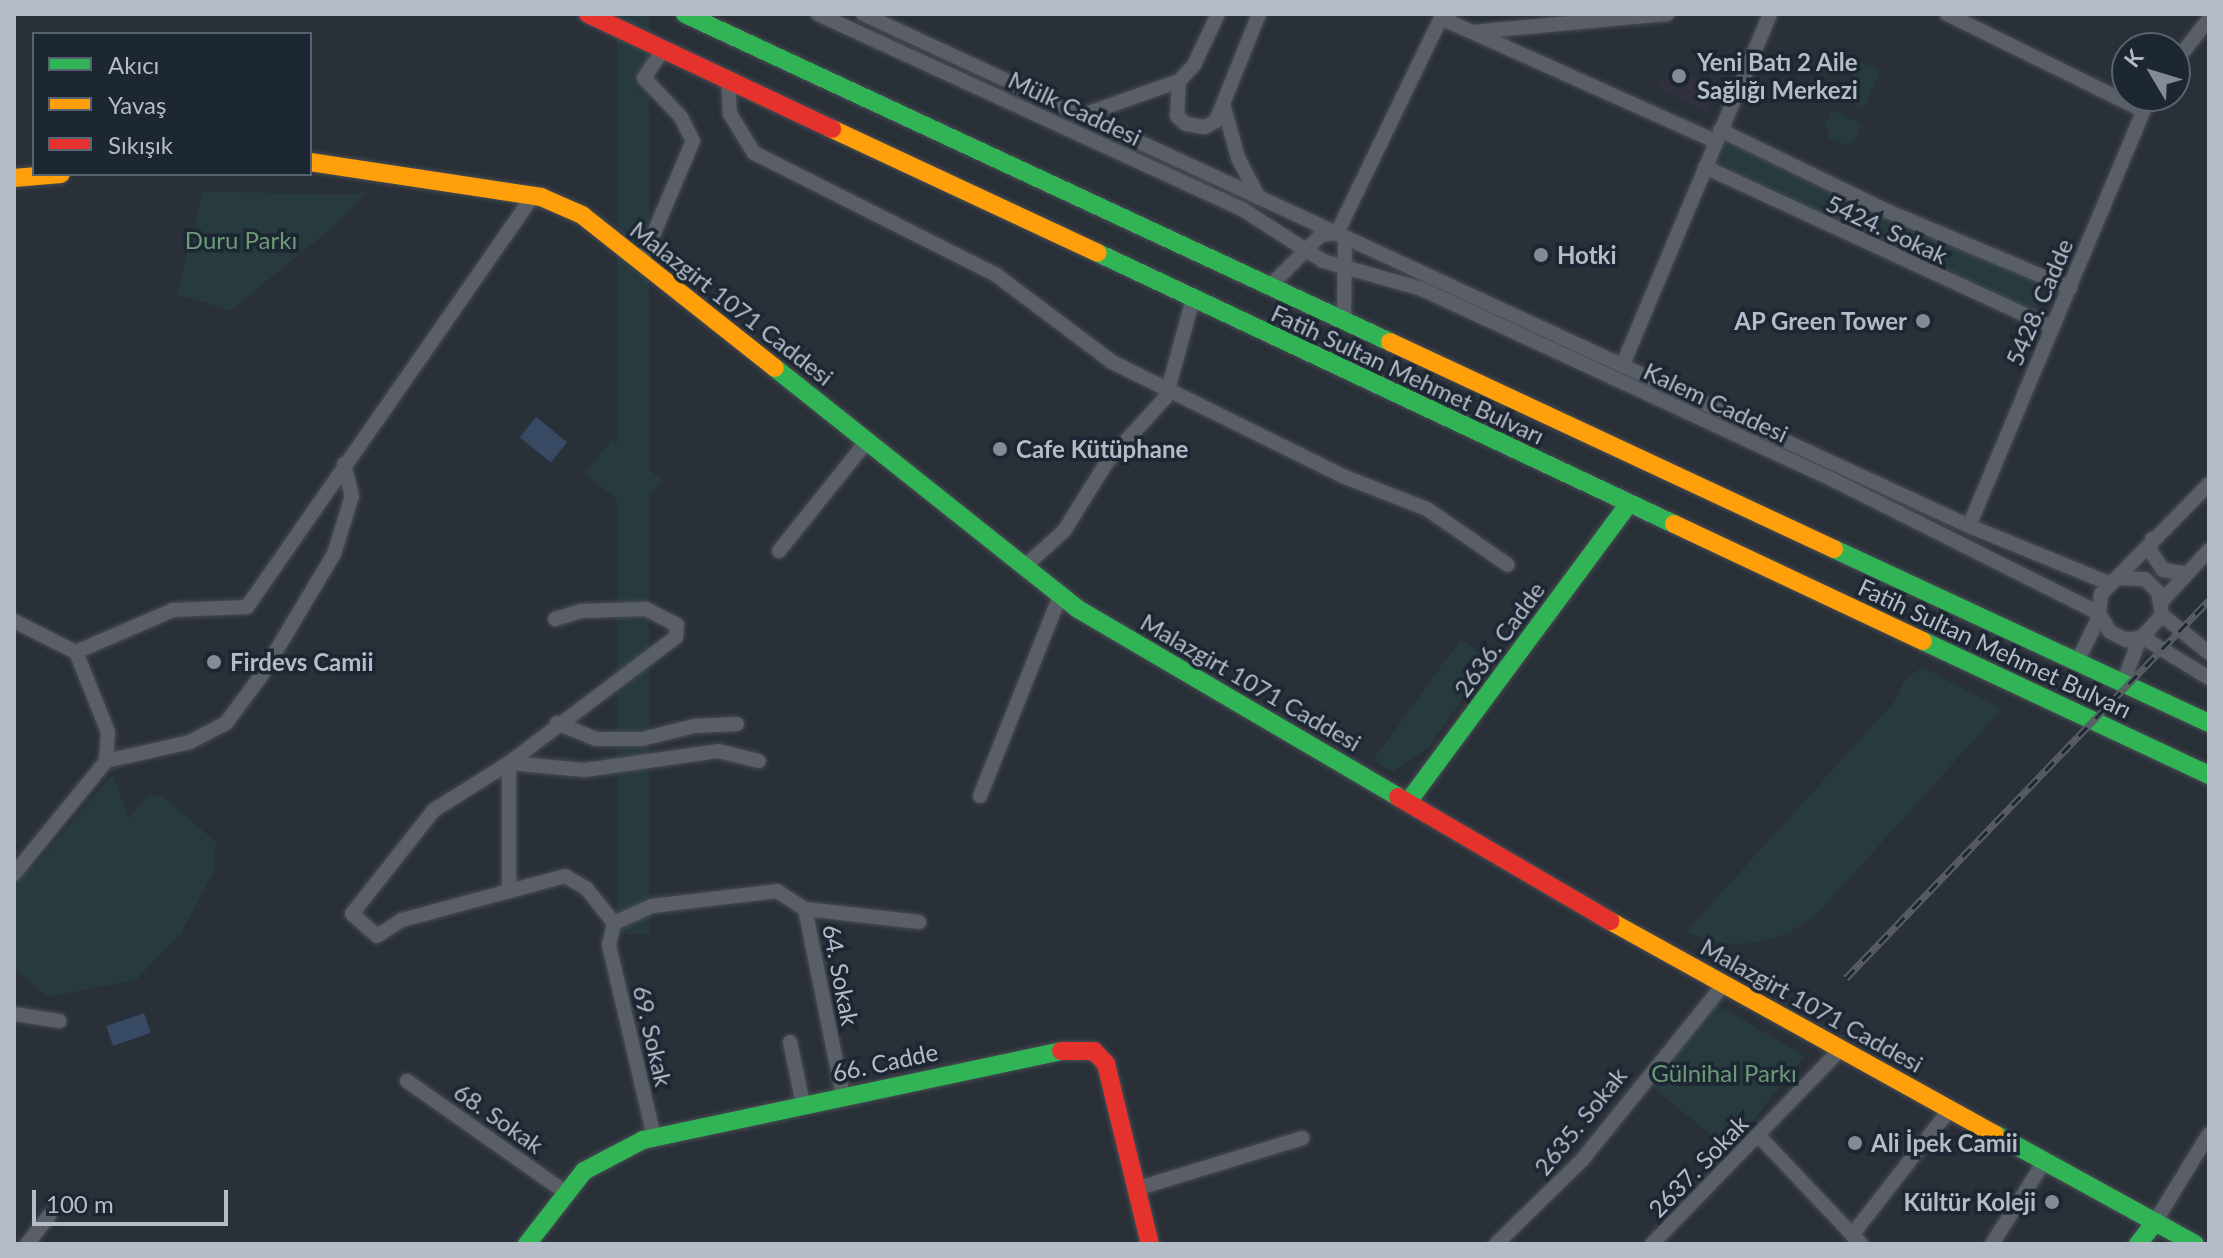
<!DOCTYPE html>
<html>
<head>
<meta charset="utf-8">
<style>
  body { margin:0 }
  #map { position:relative; width:2223px; height:1258px; overflow:hidden; background:#2a3038; font-family:Lato,sans-serif }
  div>[style] { position:absolute }
  [style*='--x'] { left:calc(var(--x)*1px); top:calc(var(--y)*1px); width:calc(var(--w)*1px); rotate:calc(var(--a)*1deg) }
  .medical>* { inset:0; background:#31303e; transform-origin:0 0 }
  .green>* { inset:0; background:#273a3e; transform-origin:0 0 }
  .water>* { inset:0; background:#384963; transform-origin:0 0 }
  .roads { filter:drop-shadow(0 0 2px #484c53) drop-shadow(0 0 2px #484c53) }
  .street>* { height:14px; margin:-7px; padding:0 7px; transform-origin:7px; border-radius:7px; background:#5a5e66 }
  .fast>* { height:18px; margin:-9px; padding:0 9px; transform-origin:9px; border-radius:9px; background:#30b455 }
  .slow>* { height:18px; margin:-9px; padding:0 9px; transform-origin:9px; border-radius:9px; background:#ff9f0a }
  .jam>* { height:18px; margin:-9px; padding:0 9px; transform-origin:9px; border-radius:9px; background:#e5322d }
  .rail>* { height:7px; margin-top:-3.5px; transform-origin:0; background:repeating-linear-gradient(90deg,#1d2633 0 12px,#595d64 0 24px); box-sizing:border-box; border-block:2px solid #595d64 }
  .dots>* { width:22px; height:22px; translate:-50% -50%; box-sizing:border-box; border:4px solid #1d2633; border-radius:50% }
  span { translate:-50% -50%; white-space:nowrap; text-align:center; line-height:1.15; -webkit-text-stroke:7px #1d2633; paint-order:stroke }
  .poi-label { font-size:24px; color:#b4bcc9; font-weight:700 }
  .left { translate:0 -50%; text-align:left }
  .right { translate:-100% -50%; text-align:right }
  .street-label { font-size:24px; color:#b4bcc9 }
  .park-label { font-size:24px; color:#6b9a76 }
  .frame { position:absolute; inset:0; border:16px solid #b4bcc9; pointer-events:none }
  .legend { position:absolute; left:32px; top:32px; width:280px; height:144px; box-sizing:border-box; background:#1d2633; border:2px solid #59626f; margin:0; padding:10px 14px; list-style:none; font-size:24px; color:#b4bcc9 }
  .legend li { display:flex; align-items:center; gap:16px; height:40px }
  .legend b { width:40px; border:2px solid #59626f }
  .north { position:absolute; left:2111px; top:32px; width:80px; height:80px; box-sizing:border-box; background:#1d2633; border:2px solid #59626f; border-radius:50%; rotate:308deg; font-size:22px; font-weight:700; line-height:32px; text-align:center; color:#b4bcc9 }
  .north::after { content:''; display:block; margin:auto; width:28px; height:36px; background:#848b96; clip-path:polygon(50% 0,100% 100%,50% 72%,0 100%) }
  .scale { position:absolute; left:32px; top:1190px; width:196px; height:36px; box-sizing:border-box; border:4px solid #b4bcc9; border-top:0; padding-left:10px; font-size:24px; line-height:28px; white-space:nowrap; color:#b4bcc9; -webkit-text-stroke:6px #1d2633; paint-order:stroke }
</style>
</head>
<body>
<div id="map">
  <div class="medical">
    <div style="left:1670px;top:64px;width:55px;height:27px;rotate:26deg"></div>
  </div>
  <div class="green">
    <div style="left:617px;top:14px;width:32px;height:920px"></div>
    <div style="left:1859px;top:61px;width:23px;height:41px;rotate:23deg"></div>
    <div style="clip-path:polygon(1832px 110px,1862px 124px,1853px 142px,1846px 145px,1827px 137px,1830px 131px,1824px 128px)"></div>
    <div style="clip-path:polygon(1726px 142px,2046px 286px,2036px 311px,1717px 163px)"></div>
    <div style="clip-path:polygon(203px 191px,348px 195px,366px 192px,339px 222px,230px 311px,177px 294px)"></div>
    <div style="left:611px;top:440px;width:65px;height:43px;rotate:38deg"></div>
    <div style="clip-path:polygon(1461px 639px,1490px 660px,1428px 748px,1393px 772px,1373px 760px)"></div>
    <div style="clip-path:polygon(1922px 667px,2002px 709px,1816px 915px,1789px 933px,1756px 943px,1724px 944px,1686px 932px,1895px 701px,1904px 681px)"></div>
    <div style="clip-path:polygon(112px 774px,129px 818px,148px 796px,161px 795px,216px 842px,214px 871px,180px 935px,136px 980px,48px 997px,14px 968px,14px 879px,36px 864px)"></div>
    <div style="clip-path:polygon(1714px 1003px,1805px 1056px,1729px 1150px,1645px 1081px)"></div>
  </div>
  <div class="water">
    <div style="left:536px;top:417px;width:40px;height:26px;rotate:39deg"></div>
    <div style="left:144px;top:1013px;width:21px;height:40px;rotate:71deg"></div>
  </div>
  <div class="roads">
    <div class="street">
      <div style="--x:818;--y:14;--w:467;--a:24.7"></div>
      <div style="--x:1242;--y:209;--w:96;--a:32.7"></div>
      <div style="--x:1323;--y:261;--w:103;--a:15.8"></div>
      <div style="--x:1422;--y:289;--w:455;--a:24.9"></div>
      <div style="--x:1835;--y:481;--w:295;--a:26.6"></div>
      <div style="--x:863;--y:14;--w:1219;--a:24.84"></div>
      <div style="--x:1969;--y:526;--w:151;--a:22.2"></div>
      <div style="--x:1947;--y:14;--w:217;--a:26.2"></div>
      <div style="--x:1441;--y:18;--w:300;--a:24.2"></div>
      <div style="--x:1473;--y:32;--w:195;--a:-5.3"></div>
      <div style="--x:2175;--y:62;--w:55;--a:-51.7"></div>
      <div style="--x:728;--y:79;--w:35;--a:87"></div>
      <div style="--x:730;--y:114;--w:46;--a:58.4"></div>
      <div style="--x:754;--y:153;--w:270;--a:26.7"></div>
      <div style="--x:995;--y:274;--w:146;--a:36.9"></div>
      <div style="--x:1112;--y:362;--w:260;--a:26.3"></div>
      <div style="--x:1345;--y:477;--w:88;--a:21.3"></div>
      <div style="--x:1427;--y:509;--w:98;--a:34.7"></div>
      <div style="--x:1179;--y:81;--w:35;--a:93"></div>
      <div style="--x:1177;--y:116;--w:12;--a:42"></div>
      <div style="--x:1186;--y:124;--w:19;--a:9"></div>
      <div style="--x:1205;--y:127;--w:13;--a:-29"></div>
      <div style="--x:1216;--y:121;--w:115;--a:-68.1"></div>
      <div style="--x:1224;--y:107;--w:53;--a:74.6"></div>
      <div style="--x:1238;--y:158;--w:45;--a:62.3"></div>
      <div style="--x:1083;--y:115;--w:102;--a:-19.5"></div>
      <div style="--x:1179;--y:81;--w:22;--a:-47"></div>
      <div style="--x:1194;--y:65;--w:56;--a:-64.8"></div>
      <div style="--x:1720;--y:130;--w:186;--a:25.9"></div>
      <div style="--x:1887;--y:211;--w:199;--a:22.8"></div>
      <div style="--x:1705;--y:167;--w:383;--a:24.8"></div>
      <div style="--x:1337;--y:233;--w:243;--a:-64.2"></div>
      <div style="--x:642;--y:261;--w:130;--a:-67"></div>
      <div style="--x:693;--y:141;--w:27;--a:-117"></div>
      <div style="--x:681;--y:117;--w:54;--a:-133.5"></div>
      <div style="--x:644;--y:78;--w:34;--a:-56"></div>
      <div style="--x:1269;--y:287;--w:74;--a:-45"></div>
      <div style="--x:1321;--y:235;--w:16;--a:-7"></div>
      <div style="--x:1337;--y:233;--w:10;--a:37"></div>
      <div style="--x:1345;--y:239;--w:83;--a:90.7"></div>
      <div style="--x:1623;--y:364;--w:380;--a:-67.2"></div>
      <div style="--x:1969;--y:526;--w:467;--a:-67.2"></div>
      <div style="--x:2152;--y:539;--w:11;--a:100"></div>
      <div style="--x:2150;--y:550;--w:24;--a:57"></div>
      <div style="--x:2163;--y:570;--w:24;--a:9"></div>
      <div style="--x:779;--y:551;--w:141;--a:-51.3"></div>
      <div style="--x:1024;--y:567;--w:54;--a:-42"></div>
      <div style="--x:1064;--y:531;--w:81;--a:-58.1"></div>
      <div style="--x:1107;--y:462;--w:88;--a:-47.8"></div>
      <div style="--x:1166;--y:397;--w:102;--a:-74.6"></div>
      <div style="--x:2117;--y:578;--w:28;--a:2"></div>
      <div style="--x:2145;--y:579;--w:18;--a:45"></div>
      <div style="--x:2158;--y:592;--w:23;--a:80"></div>
      <div style="--x:2162;--y:615;--w:30;--a:132"></div>
      <div style="--x:2142;--y:637;--w:16;--a:169"></div>
      <div style="--x:2126;--y:640;--w:18;--a:-153"></div>
      <div style="--x:2110;--y:632;--w:22;--a:-120"></div>
      <div style="--x:2099;--y:613;--w:19;--a:-84"></div>
      <div style="--x:2101;--y:594;--w:154;--a:-45.5"></div>
      <div style="--x:2162;--y:601;--w:69;--a:-47.3"></div>
      <div style="--x:2162;--y:615;--w:60;--a:39"></div>
      <div style="--x:555;--y:619;--w:27;--a:-17"></div>
      <div style="--x:581;--y:611;--w:65;--a:-1.8"></div>
      <div style="--x:646;--y:609;--w:35;--a:27"></div>
      <div style="--x:677;--y:625;--w:12;--a:95"></div>
      <div style="--x:676;--y:637;--w:209;--a:143"></div>
      <div style="--x:509;--y:763;--w:89;--a:147.9"></div>
      <div style="--x:434;--y:810;--w:132;--a:128.3"></div>
      <div style="--x:352;--y:914;--w:33;--a:41"></div>
      <div style="--x:377;--y:936;--w:30;--a:-33"></div>
      <div style="--x:402;--y:920;--w:169;--a:-15.1"></div>
      <div style="--x:565;--y:876;--w:24;--a:30"></div>
      <div style="--x:586;--y:888;--w:45;--a:51.3"></div>
      <div style="--x:14;--y:621;--w:69;--a:26.6"></div>
      <div style="--x:76;--y:652;--w:86;--a:68.2"></div>
      <div style="--x:108;--y:732;--w:29;--a:94"></div>
      <div style="--x:2142;--y:637;--w:79;--a:31.5"></div>
      <div style="--x:76;--y:652;--w:106;--a:-23.4"></div>
      <div style="--x:173;--y:610;--w:74;--a:-2.3"></div>
      <div style="--x:247;--y:607;--w:501;--a:-55.17"></div>
      <div style="--x:2077;--y:662;--w:50;--a:-63.9"></div>
      <div style="--x:2123;--y:683;--w:48;--a:-69.3"></div>
      <div style="--x:557;--y:723;--w:42;--a:22.3"></div>
      <div style="--x:596;--y:739;--w:46;--a:0"></div>
      <div style="--x:642;--y:739;--w:54;--a:-14"></div>
      <div style="--x:694;--y:726;--w:43;--a:-2.7"></div>
      <div style="--x:106;--y:761;--w:86;--a:-12.7"></div>
      <div style="--x:190;--y:742;--w:41;--a:-27.8"></div>
      <div style="--x:226;--y:723;--w:59;--a:-53.3"></div>
      <div style="--x:261;--y:676;--w:142;--a:-59.1"></div>
      <div style="--x:334;--y:554;--w:61;--a:-72.8"></div>
      <div style="--x:352;--y:496;--w:33;--a:-104"></div>
      <div style="--x:980;--y:796;--w:215;--a:-68.2"></div>
      <div style="--x:14;--y:874;--w:146;--a:-50.8"></div>
      <div style="--x:509;--y:891;--w:128;--a:-90"></div>
      <div style="--x:509;--y:763;--w:76;--a:5.3"></div>
      <div style="--x:585;--y:770;--w:134;--a:-8.1"></div>
      <div style="--x:718;--y:751;--w:42;--a:13.7"></div>
      <div style="--x:805;--y:909;--w:191;--a:78.5"></div>
      <div style="--x:14;--y:1014;--w:46;--a:8.8"></div>
      <div style="--x:790;--y:1042;--w:63;--a:78.2"></div>
      <div style="--x:407;--y:1081;--w:193;--a:35.1"></div>
      <div style="--x:1758;--y:1135;--w:150;--a:46.6"></div>
      <div style="--x:654;--y:1137;--w:197;--a:-103.2"></div>
      <div style="--x:609;--y:945;--w:23;--a:-77"></div>
      <div style="--x:614;--y:923;--w:42;--a:-24.1"></div>
      <div style="--x:652;--y:906;--w:126;--a:-6.8"></div>
      <div style="--x:777;--y:891;--w:33;--a:33"></div>
      <div style="--x:805;--y:909;--w:115;--a:6.5"></div>
      <div style="--x:1139;--y:1188;--w:171;--a:-17"></div>
      <div style="--x:2155;--y:1222;--w:103;--a:-58.5"></div>
      <div style="--x:1852;--y:1235;--w:160;--a:-52.1"></div>
      <div style="--x:27;--y:1244;--w:36;--a:-52"></div>
      <div style="--x:1496;--y:1244;--w:120;--a:-44.3"></div>
      <div style="--x:1582;--y:1160;--w:226;--a:-51.1"></div>
      <div style="--x:1652;--y:1244;--w:272;--a:-45.9"></div>
      <div style="--x:1992;--y:1244;--w:97;--a:-57.6"></div>
    </div>
    <div class="fast">
      <div style="--x:685;--y:14;--w:778;--a:24.95"></div>
      <div style="--x:1098;--y:253;--w:637;--a:25.2"></div>
      <div style="--x:775;--y:368;--w:387;--a:38.5"></div>
      <div style="--x:1078;--y:609;--w:371;--a:30.4"></div>
      <div style="--x:1834;--y:549;--w:413;--a:24.9"></div>
      <div style="--x:1923;--y:641;--w:316;--a:25.1"></div>
      <div style="--x:1408;--y:802;--w:370;--a:-53.5"></div>
      <div style="--x:1995;--y:1134;--w:228;--a:28.8"></div>
      <div style="--x:527;--y:1244;--w:93;--a:-52"></div>
      <div style="--x:584;--y:1171;--w:67;--a:-27.7"></div>
      <div style="--x:643;--y:1140;--w:427;--a:-12"></div>
      <div style="--x:2138;--y:1244;--w:28;--a:-52"></div>
    </div>
    <div class="slow">
      <div style="--x:832;--y:129;--w:293;--a:25"></div>
      <div style="--x:310;--y:162;--w:234;--a:8.6"></div>
      <div style="--x:541;--y:197;--w:45;--a:23.7"></div>
      <div style="--x:582;--y:215;--w:246;--a:38.4"></div>
      <div style="--x:14;--y:178;--w:47;--a:-4.9"></div>
      <div style="--x:1390;--y:342;--w:490;--a:25"></div>
      <div style="--x:1674;--y:524;--w:275;--a:25.2"></div>
      <div style="--x:1610;--y:921;--w:440;--a:29"></div>
    </div>
    <div class="jam">
      <div style="--x:588;--y:14;--w:270;--a:25.2"></div>
      <div style="--x:1398;--y:797;--w:246;--a:30.3"></div>
      <div style="--x:1061;--y:1051;--w:33;--a:0"></div>
      <div style="--x:1094;--y:1051;--w:18;--a:47"></div>
      <div style="--x:1106;--y:1064;--w:185;--a:76.3"></div>
    </div>
  </div>
  <div class="rail">
    <div style="--x:1846;--y:978;--w:524;--a:-46.16"></div>
  </div>
  <div class="dots">
    <div style="left:1679px;top:76px;background:#848b96"></div>
    <div style="left:1541px;top:255px;background:#848b96"></div>
    <div style="left:1923px;top:321px;background:#848b96"></div>
    <div style="left:1000px;top:449px;background:#848b96"></div>
    <div style="left:214px;top:662px;background:#848b96"></div>
    <div style="left:1855px;top:1143px;background:#848b96"></div>
    <div style="left:2052px;top:1202px;background:#848b96"></div>
  </div>
  <div class="poi-label">
    <span class="left" style="left:1697px;top:76px">Yeni Batı 2 Aile<br>Sağlığı Merkezi</span>
    <span class="left" style="left:1557px;top:255px">Hotki</span>
    <span class="right" style="left:1907px;top:321px">AP Green Tower</span>
    <span class="left" style="left:1016px;top:449px">Cafe Kütüphane</span>
    <span class="left" style="left:230px;top:662px">Firdevs Camii</span>
    <span class="left" style="left:1871px;top:1143px">Ali İpek Camii</span>
    <span class="right" style="left:2036px;top:1202px">Kültür Koleji</span>
  </div>
  <div class="street-label">
    <span style="left:1075px;top:108px;rotate:25deg">Mülk Caddesi</span>
    <span style="left:1887px;top:229px;rotate:25deg">5424. Sokak</span>
    <span style="left:2039px;top:302px;rotate:-67deg">5428. Cadde</span>
    <span style="left:732px;top:303px;rotate:38deg">Malazgirt 1071 Caddesi</span>
    <span style="left:1408px;top:374px;rotate:25deg">Fatih Sultan Mehmet Bulvarı</span>
    <span style="left:1716px;top:402px;rotate:25deg">Kalem Caddesi</span>
    <span style="left:1499px;top:639px;rotate:-54deg">2636. Cadde</span>
    <span style="left:1995px;top:648px;rotate:25deg">Fatih Sultan Mehmet Bulvarı</span>
    <span style="left:1251px;top:682px;rotate:30deg">Malazgirt 1071 Caddesi</span>
    <span style="left:841px;top:975px;rotate:79deg">64. Sokak</span>
    <span style="left:1812px;top:1005px;rotate:29deg">Malazgirt 1071 Caddesi</span>
    <span style="left:653px;top:1036px;rotate:77deg">69. Sokak</span>
    <span style="left:885px;top:1062px;rotate:-12deg">66. Cadde</span>
    <span style="left:499px;top:1118px;rotate:35deg">68. Sokak</span>
    <span style="left:1580px;top:1121px;rotate:-51deg">2635. Sokak</span>
    <span style="left:1698px;top:1166px;rotate:-46deg">2637. Sokak</span>
  </div>
  <div class="park-label">
    <span style="left:241px;top:240px">Duru Parkı</span>
    <span style="left:1724px;top:1073px">Gülnihal Parkı</span>
  </div>
  <div class="frame"></div>
  <ul class="legend">
  <li><b style="height:10px;background:#30b455"></b>Akıcı</li>
  <li><b style="height:10px;background:#ff9f0a"></b>Yavaş</li>
  <li><b style="height:10px;background:#e5322d"></b>Sıkışık</li>
  </ul>
  <div class="north">K</div>
  <div class="scale">100 m</div>
</div>
</body>
</html>
